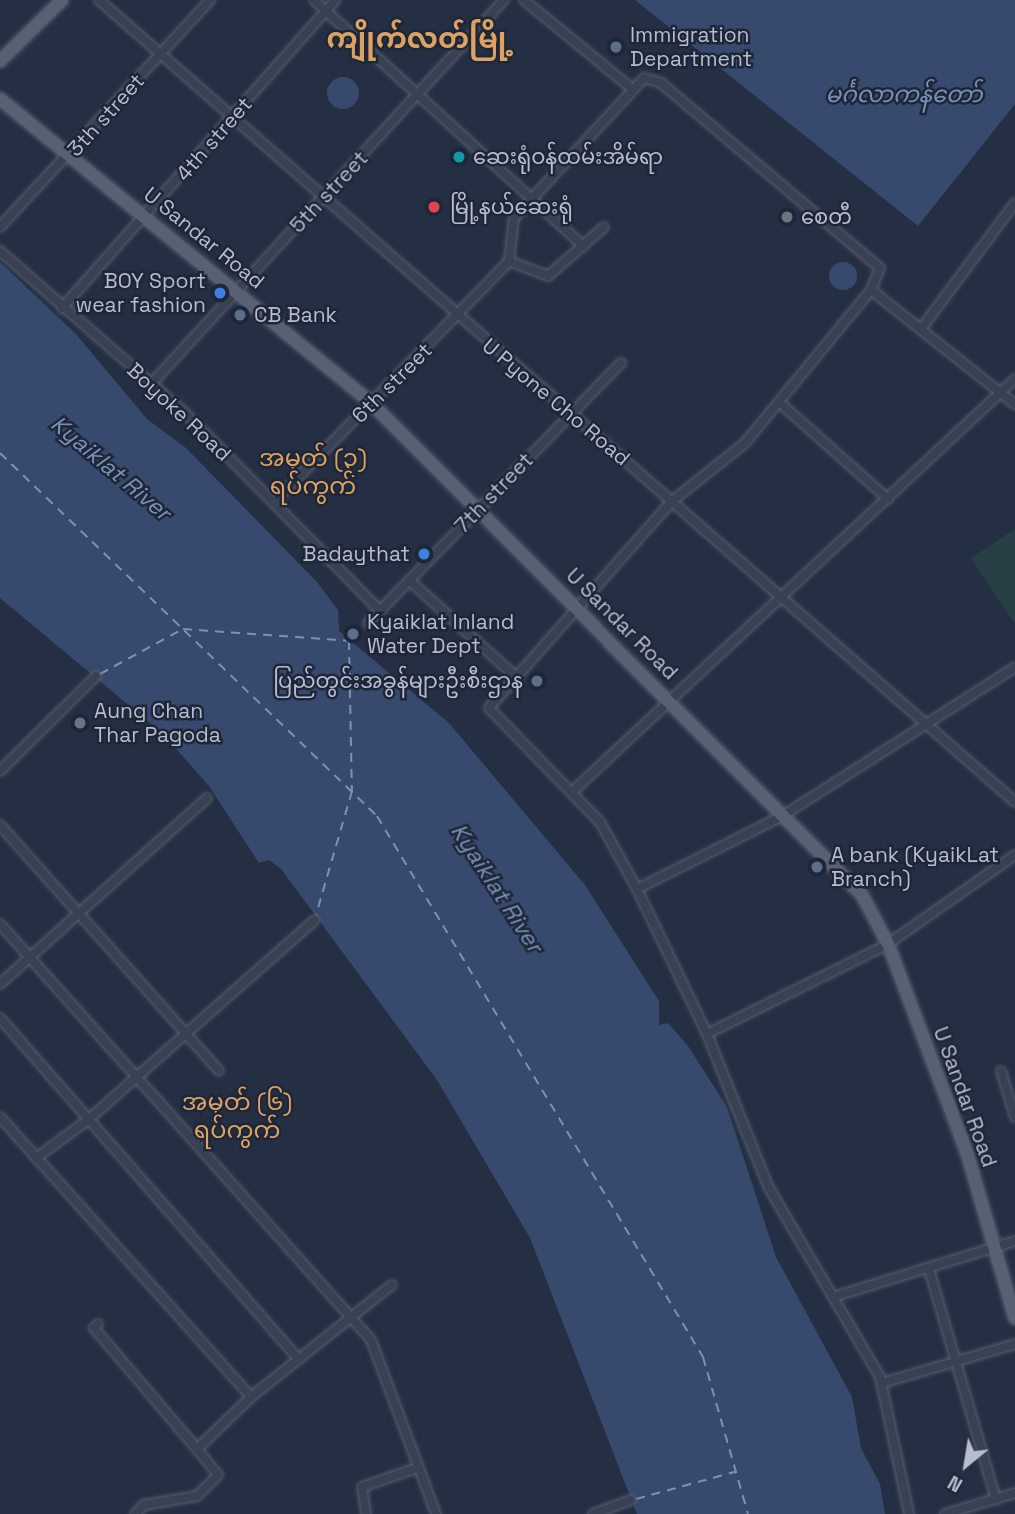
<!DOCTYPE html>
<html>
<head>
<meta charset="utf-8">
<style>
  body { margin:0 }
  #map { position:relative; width:1015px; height:1514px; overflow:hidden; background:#252f44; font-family:"Space Grotesk","Noto Sans Myanmar",sans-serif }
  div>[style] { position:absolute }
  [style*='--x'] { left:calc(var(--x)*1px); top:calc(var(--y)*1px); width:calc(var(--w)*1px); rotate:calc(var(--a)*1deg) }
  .green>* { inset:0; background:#273f45 }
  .water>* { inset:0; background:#37496c }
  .round { border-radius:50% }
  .ferry>* { height:2px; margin-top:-1px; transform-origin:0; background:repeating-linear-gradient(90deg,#7c90b6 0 9px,transparent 0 16px) }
  .roads { filter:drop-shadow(0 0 2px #555d6e) drop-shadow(0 0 2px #555d6e) }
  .minor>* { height:8px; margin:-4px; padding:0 4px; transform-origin:4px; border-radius:4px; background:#394253 }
  .primary>* { height:12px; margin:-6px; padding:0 6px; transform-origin:6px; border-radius:6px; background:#576173 }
  .dots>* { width:19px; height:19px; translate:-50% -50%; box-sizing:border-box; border:4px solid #1e2739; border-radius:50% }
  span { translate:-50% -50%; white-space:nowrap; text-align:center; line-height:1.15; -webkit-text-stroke:5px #1e2739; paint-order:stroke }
  .poi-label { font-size:21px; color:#b7bdcd }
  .left { translate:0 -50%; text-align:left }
  .right { translate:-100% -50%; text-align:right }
  .street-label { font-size:21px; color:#b7bdcd }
  .water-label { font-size:23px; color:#7c90b6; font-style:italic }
  .quarter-label { font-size:24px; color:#dda262 }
  .district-label { font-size:28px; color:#dda262; font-weight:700 }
  .north { position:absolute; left:931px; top:1430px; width:70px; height:70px; -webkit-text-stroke:5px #1e2739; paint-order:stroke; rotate:210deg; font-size:19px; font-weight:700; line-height:28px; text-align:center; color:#b7bdcd }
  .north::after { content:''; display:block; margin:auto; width:24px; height:32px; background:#b7bdcd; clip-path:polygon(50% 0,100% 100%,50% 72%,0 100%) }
</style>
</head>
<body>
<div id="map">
  <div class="green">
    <div style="clip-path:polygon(1015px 529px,1015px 624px,971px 558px)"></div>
  </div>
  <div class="water">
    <div style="clip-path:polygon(635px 0,1015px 0,1015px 104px,918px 226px)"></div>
    <div class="round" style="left:327px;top:77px;width:32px;height:32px"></div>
    <div class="round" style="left:829px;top:262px;width:28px;height:28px"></div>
    <div style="clip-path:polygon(0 262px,75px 333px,147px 419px,186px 448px,317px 582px,338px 610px,339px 631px,449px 723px,585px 885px,659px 1001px,659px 1025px,668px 1023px,688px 1046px,727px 1107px,776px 1257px,852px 1397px,861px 1448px,880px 1484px,885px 1514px,637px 1514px,530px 1238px,437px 1080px,281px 869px,269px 860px,259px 863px,209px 786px,162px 733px,0 598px)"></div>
  </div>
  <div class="ferry">
    <div style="--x:0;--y:453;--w:523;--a:43.92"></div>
    <div style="--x:377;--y:816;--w:632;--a:58.93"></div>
    <div style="--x:703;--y:1357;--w:163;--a:74"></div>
    <div style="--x:100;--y:674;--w:94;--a:-28.5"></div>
    <div style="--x:183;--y:629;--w:166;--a:4.1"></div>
    <div style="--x:349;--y:641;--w:150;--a:88.9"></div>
    <div style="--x:352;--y:791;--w:129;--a:106.2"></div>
    <div style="--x:636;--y:1499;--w:103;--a:-15.3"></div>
  </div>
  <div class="roads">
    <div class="minor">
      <div style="--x:99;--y:0;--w:1217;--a:41.2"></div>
      <div style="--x:314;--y:0;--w:365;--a:42.4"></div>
      <div style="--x:524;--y:0;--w:139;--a:39.4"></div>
      <div style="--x:0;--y:227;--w:309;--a:-47.2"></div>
      <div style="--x:0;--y:251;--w:246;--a:41.2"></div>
      <div style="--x:185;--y:413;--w:278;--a:45.4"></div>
      <div style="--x:509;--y:261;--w:43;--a:-83.4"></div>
      <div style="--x:514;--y:218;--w:191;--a:-47.1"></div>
      <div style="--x:644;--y:78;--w:18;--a:16"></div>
      <div style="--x:661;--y:83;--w:287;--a:40.2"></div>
      <div style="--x:880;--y:268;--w:24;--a:112"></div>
      <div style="--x:871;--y:290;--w:198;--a:129.5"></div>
      <div style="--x:745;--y:443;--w:93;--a:141.5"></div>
      <div style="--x:672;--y:501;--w:276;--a:131.5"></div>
      <div style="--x:489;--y:708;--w:159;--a:45.8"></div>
      <div style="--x:600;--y:822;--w:77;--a:61.1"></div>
      <div style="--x:637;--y:889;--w:161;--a:64.2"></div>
      <div style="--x:707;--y:1034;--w:166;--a:68.1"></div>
      <div style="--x:769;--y:1188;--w:219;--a:59.6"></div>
      <div style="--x:880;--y:1377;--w:140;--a:78"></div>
      <div style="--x:509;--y:261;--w:42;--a:21"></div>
      <div style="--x:548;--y:276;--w:74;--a:-41.2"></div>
      <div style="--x:871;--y:290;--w:184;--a:38.4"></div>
      <div style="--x:62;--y:308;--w:412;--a:-48.4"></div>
      <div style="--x:921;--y:329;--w:157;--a:-53.3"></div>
      <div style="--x:152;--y:383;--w:520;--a:-47.42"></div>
      <div style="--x:779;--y:402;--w:146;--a:41.7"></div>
      <div style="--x:273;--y:503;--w:338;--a:-45.7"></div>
      <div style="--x:409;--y:580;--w:143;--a:42.2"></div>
      <div style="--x:368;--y:623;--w:363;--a:-45.8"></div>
      <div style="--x:0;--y:771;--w:135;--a:-44.7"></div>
      <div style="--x:573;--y:791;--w:604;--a:-42.99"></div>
      <div style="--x:0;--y:825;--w:329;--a:48.3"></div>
      <div style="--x:637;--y:889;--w:165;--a:-26.7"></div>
      <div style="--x:784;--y:815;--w:274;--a:-32.6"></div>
      <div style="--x:0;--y:924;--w:557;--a:48.27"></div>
      <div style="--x:371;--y:1340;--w:186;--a:69.5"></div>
      <div style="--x:0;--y:984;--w:278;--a:-41.9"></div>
      <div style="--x:0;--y:1018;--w:454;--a:48.8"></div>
      <div style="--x:707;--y:1034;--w:202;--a:-26.4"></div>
      <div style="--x:888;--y:944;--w:155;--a:-35"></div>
      <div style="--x:1001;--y:1071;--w:48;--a:73.1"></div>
      <div style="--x:0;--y:1117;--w:376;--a:48.1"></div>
      <div style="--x:36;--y:1158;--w:66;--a:-36.3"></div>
      <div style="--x:89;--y:1119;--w:301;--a:-41.4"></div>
      <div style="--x:929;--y:1269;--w:240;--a:73.8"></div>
      <div style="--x:833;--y:1297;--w:190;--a:-17.1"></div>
      <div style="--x:98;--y:1324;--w:6;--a:135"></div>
      <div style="--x:94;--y:1328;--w:159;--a:49.6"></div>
      <div style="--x:197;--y:1449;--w:75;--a:-43.9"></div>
      <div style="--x:251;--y:1397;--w:180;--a:-38.5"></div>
      <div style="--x:882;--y:1383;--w:139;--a:-16.3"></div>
      <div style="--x:135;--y:1514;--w:13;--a:-45"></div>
      <div style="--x:144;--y:1505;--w:54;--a:-9.6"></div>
      <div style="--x:197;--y:1496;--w:30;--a:-45"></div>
      <div style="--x:218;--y:1475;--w:33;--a:-129"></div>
      <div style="--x:366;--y:1514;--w:27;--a:-98"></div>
      <div style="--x:362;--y:1487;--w:60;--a:-19.3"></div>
      <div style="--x:593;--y:1514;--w:40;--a:-20.2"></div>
      <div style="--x:945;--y:1514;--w:73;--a:-16.7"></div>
    </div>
    <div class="primary">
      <div style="--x:0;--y:61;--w:87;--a:-44.5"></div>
      <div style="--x:0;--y:99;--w:481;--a:39.3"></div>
      <div style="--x:372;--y:404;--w:694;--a:45.06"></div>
      <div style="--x:862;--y:895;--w:55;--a:62"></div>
      <div style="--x:888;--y:944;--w:223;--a:69.3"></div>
      <div style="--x:967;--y:1153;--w:172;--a:73.8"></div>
    </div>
  </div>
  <div class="dots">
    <div style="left:616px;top:47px;background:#5c6f8a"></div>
    <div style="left:459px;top:157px;background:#0f9aa8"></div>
    <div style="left:434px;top:207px;background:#e0444e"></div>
    <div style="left:787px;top:217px;background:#6b7280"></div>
    <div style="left:220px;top:293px;background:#3f7fe0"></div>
    <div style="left:240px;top:315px;background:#5c6f8a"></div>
    <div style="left:424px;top:554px;background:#3f7fe0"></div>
    <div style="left:353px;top:634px;background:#5c6f8a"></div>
    <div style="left:537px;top:681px;background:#5c6f8a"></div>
    <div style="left:80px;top:723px;background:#6b7280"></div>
    <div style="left:817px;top:867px;background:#5c6f8a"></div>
  </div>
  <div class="poi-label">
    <span class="left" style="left:630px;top:47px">Immigration<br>Department</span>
    <span class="left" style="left:473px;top:157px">ဆေးရုံဝန်ထမ်းအိမ်ရာ</span>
    <span class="left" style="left:450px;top:207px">မြို့နယ်ဆေးရုံ</span>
    <span class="left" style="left:801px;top:217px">စေတီ</span>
    <span class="right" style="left:206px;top:293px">BOY Sport<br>wear fashion</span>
    <span class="left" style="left:254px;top:315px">CB Bank</span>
    <span class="right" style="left:410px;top:554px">Badaythat</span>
    <span class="left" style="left:367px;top:634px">Kyaiklat Inland<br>Water Dept</span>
    <span class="right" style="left:523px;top:681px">ပြည်တွင်းအခွန်များဦးစီးဌာန</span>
    <span class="left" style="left:94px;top:723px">Aung Chan<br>Thar Pagoda</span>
    <span class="left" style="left:831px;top:867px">A bank (KyaikLat<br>Branch)</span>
  </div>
  <div class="street-label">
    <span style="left:106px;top:115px;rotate:-48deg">3th street</span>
    <span style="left:214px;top:139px;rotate:-49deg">4th street</span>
    <span style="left:329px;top:192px;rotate:-47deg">5th street</span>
    <span style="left:204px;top:238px;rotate:39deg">U Sandar Road</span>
    <span style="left:392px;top:383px;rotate:-45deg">6th street</span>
    <span style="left:556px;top:402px;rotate:40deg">U Pyone Cho Road</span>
    <span style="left:179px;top:412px;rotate:43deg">Boyoke Road</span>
    <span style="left:494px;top:493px;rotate:-46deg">7th street</span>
    <span style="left:622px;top:624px;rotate:45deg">U Sandar Road</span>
    <span style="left:965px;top:1097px;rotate:70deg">U Sandar Road</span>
  </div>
  <div class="water-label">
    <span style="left:904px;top:94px">မင်္ဂလာကန်တော်</span>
    <span style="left:111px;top:468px;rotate:40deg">Kyaiklat River</span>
    <span style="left:497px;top:888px;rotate:57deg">Kyaiklat River</span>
  </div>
  <div class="quarter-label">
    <span style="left:313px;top:472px">အမှတ် (၃)<br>ရပ်ကွက်</span>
    <span style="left:237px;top:1116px">အမှတ် (၆)<br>ရပ်ကွက်</span>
  </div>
  <div class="district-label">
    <span style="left:420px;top:38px">ကျိုက်လတ်မြို့</span>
  </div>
  <div class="north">N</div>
</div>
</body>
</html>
